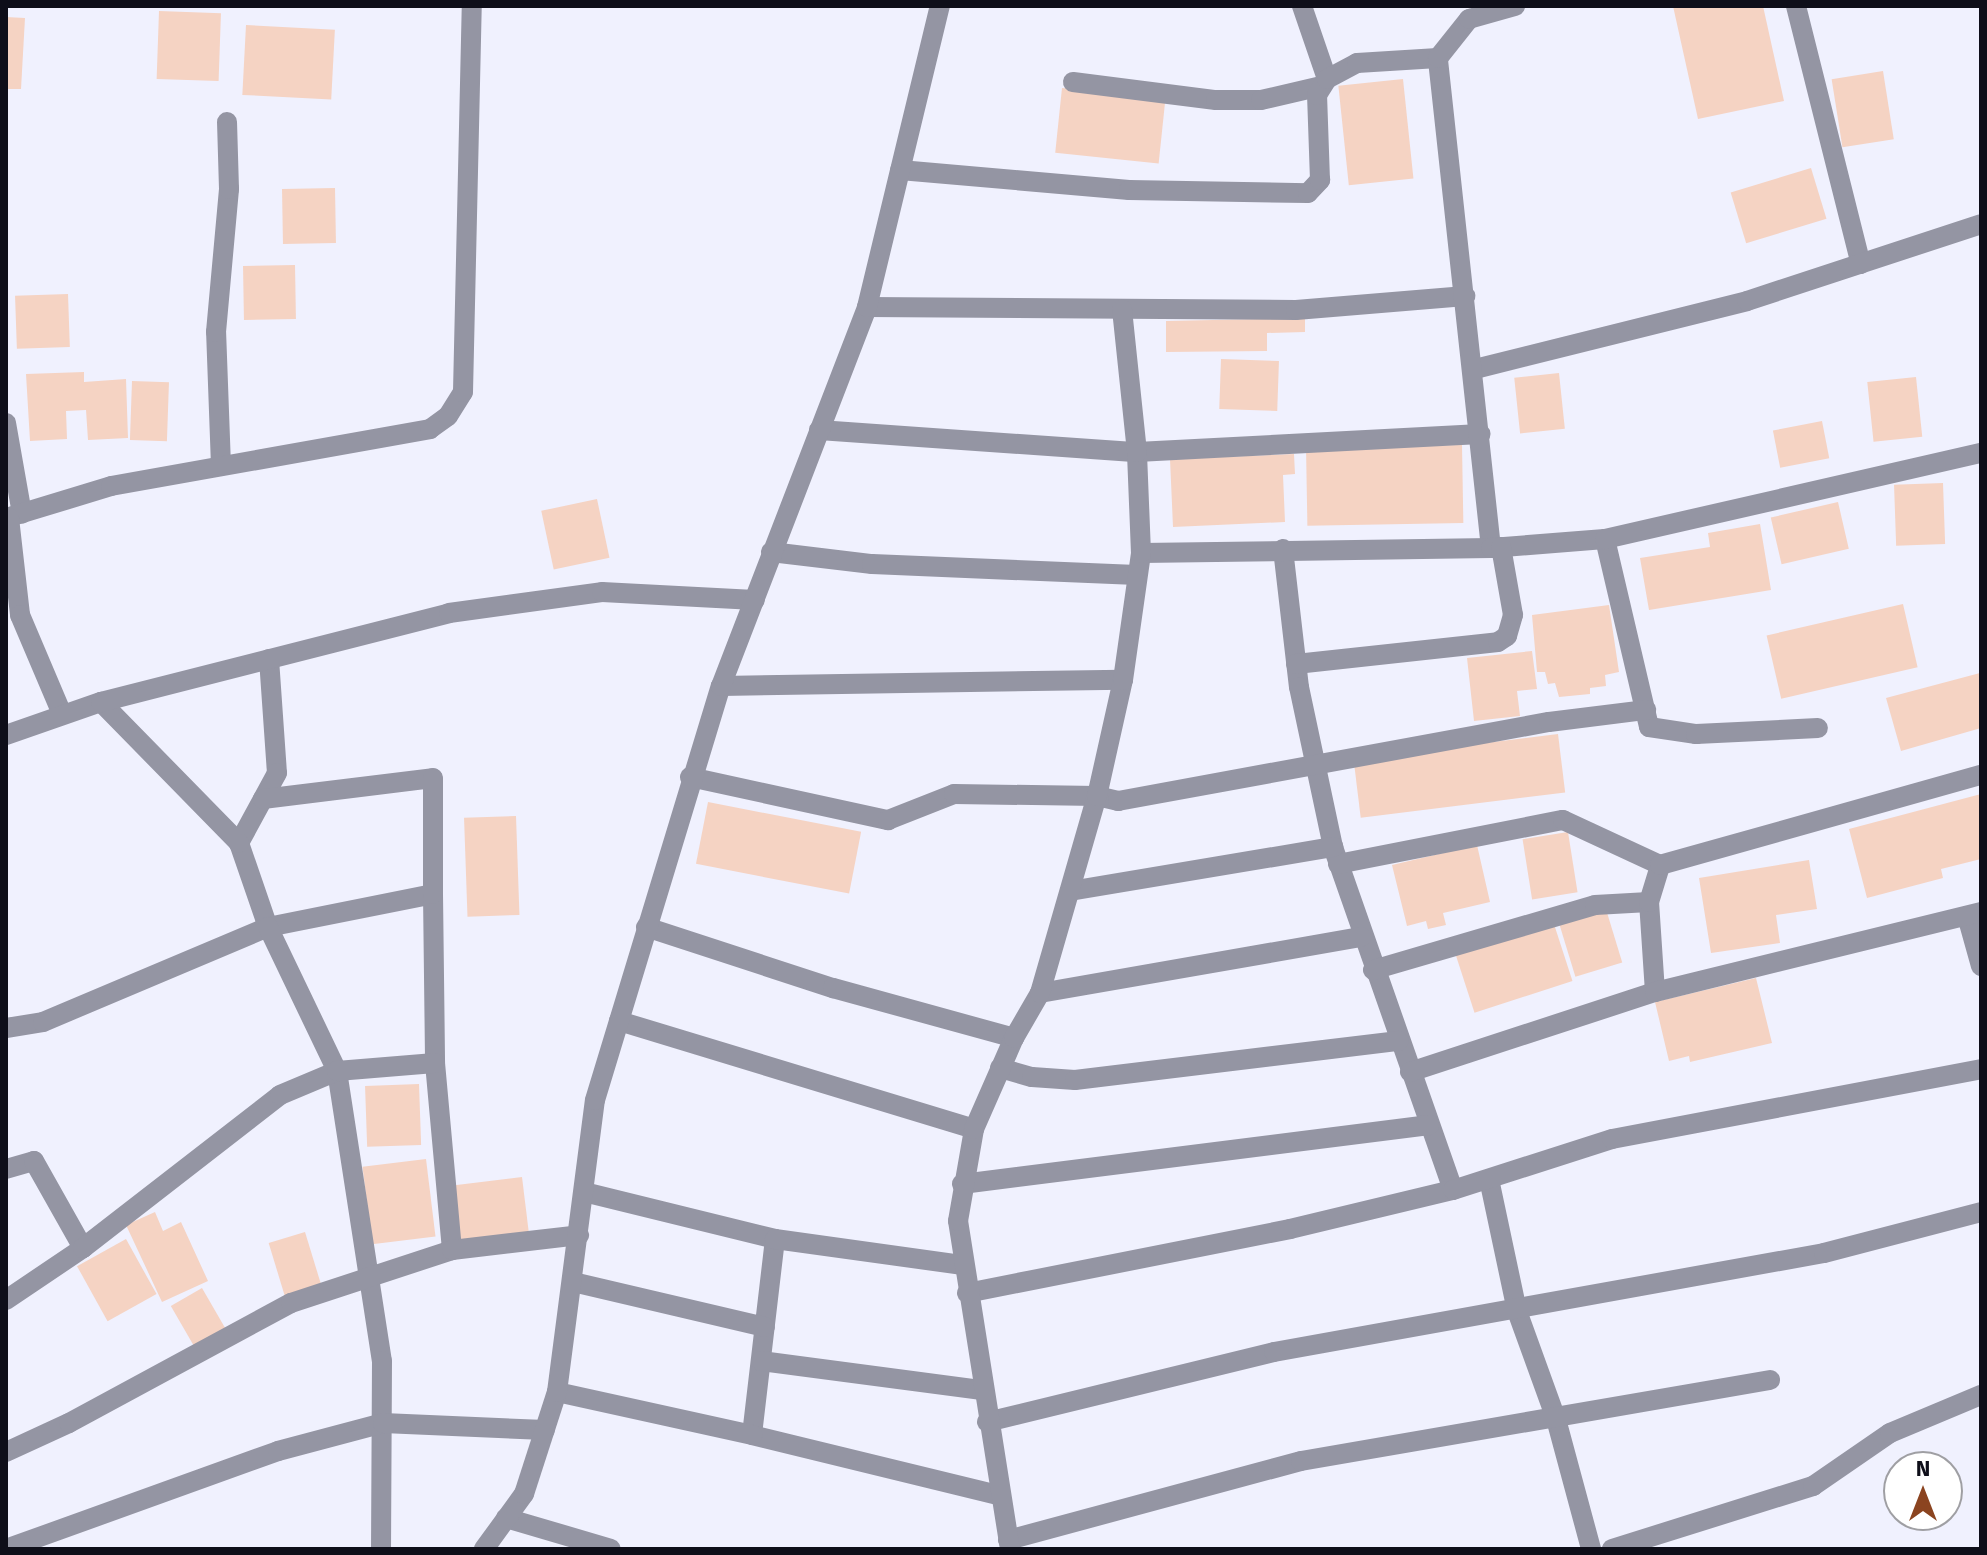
<!DOCTYPE html>
<html>
<head>
<meta charset="utf-8">
<style>
  body { margin:0 }
  #map { position:relative; width:1987px; height:1555px; overflow:hidden; background:#f0f1fe; font-family:"Fira Sans",sans-serif }
  div>[style] { position:absolute }
  [style*='--x'] { left:calc(var(--x)*1px); top:calc(var(--y)*1px); width:calc(var(--w)*1px); rotate:calc(var(--a)*1deg) }
  .building>* { inset:0; background:#f5d3c3; transform-origin:0 0 }
  .minor>* { height:20px; margin:-10px; padding:0 10px; transform-origin:10px; border-radius:10px; background:#9495a3 }
  span { translate:-50% -50%; white-space:nowrap; text-align:center; line-height:1.15; -webkit-text-stroke:8px #fff; paint-order:stroke }
  .frame { position:absolute; inset:0; border:8px solid #0e0e19; pointer-events:none }
  .north { position:absolute; left:1883px; top:1451px; width:80px; height:80px; box-sizing:border-box; background:#fff; border:2px solid #9f9fa3; border-radius:50%; rotate:0deg; font-size:22px; font-weight:700; line-height:32px; text-align:center; color:#0e0e19 }
  .north::after { content:''; display:block; margin:auto; width:28px; height:36px; background:#8b4420; clip-path:polygon(50% 0,100% 100%,50% 72%,0 100%) }
</style>
</head>
<body>
<div id="map">
  <div class="building">
    <div style="clip-path:polygon(1673px 6px,1763px 6px,1784px 101px,1698px 119px)"></div>
    <div style="left:159px;top:11px;width:62px;height:68px;rotate:2deg"></div>
    <div style="clip-path:polygon(6px 17px,25px 18px,21px 89px,6px 89px)"></div>
    <div style="left:246px;top:25px;width:89px;height:70px;rotate:3deg"></div>
    <div style="left:1883px;top:71px;width:69px;height:52px;rotate:81deg"></div>
    <div style="left:1403px;top:79px;width:100px;height:65px;rotate:84deg"></div>
    <div style="left:1062px;top:88px;width:104px;height:65px;rotate:6deg"></div>
    <div style="left:1811px;top:168px;width:53px;height:84px;rotate:73deg"></div>
    <div style="left:335px;top:188px;width:55px;height:53px;rotate:89deg"></div>
    <div style="left:295px;top:265px;width:54px;height:52px;rotate:89deg"></div>
    <div style="left:68px;top:294px;width:53px;height:53px;rotate:88deg"></div>
    <div style="clip-path:polygon(1305px 318px,1305px 332px,1267px 333px,1267px 351px,1166px 352px,1166px 321px)"></div>
    <div style="left:1221px;top:359px;width:58px;height:50px;rotate:2deg"></div>
    <div style="clip-path:polygon(84px 372px,84px 382px,126px 379px,128px 438px,88px 440px,86px 410px,66px 411px,67px 439px,30px 441px,26px 374px)"></div>
    <div style="left:1559px;top:373px;width:56px;height:45px;rotate:84deg"></div>
    <div style="left:1916px;top:377px;width:60px;height:49px;rotate:84deg"></div>
    <div style="left:132px;top:381px;width:37px;height:59px;rotate:2deg"></div>
    <div style="left:1822px;top:421px;width:38px;height:50px;rotate:79deg"></div>
    <div style="left:1462px;top:445px;width:78px;height:156px;rotate:89deg"></div>
    <div style="clip-path:polygon(1294px 454px,1295px 474px,1283px 475px,1285px 522px,1173px 527px,1170px 459px)"></div>
    <div style="left:1943px;top:483px;width:61px;height:49px;rotate:88deg"></div>
    <div style="left:597px;top:499px;width:60px;height:57px;rotate:78deg"></div>
    <div style="left:1838px;top:502px;width:48px;height:69px;rotate:77deg"></div>
    <div style="clip-path:polygon(1760px 524px,1771px 590px,1649px 610px,1640px 558px,1710px 547px,1708px 533px)"></div>
    <div style="left:1903px;top:604px;width:65px;height:140px;rotate:77deg"></div>
    <div style="clip-path:polygon(1609px 605px,1619px 672px,1605px 675px,1606px 686px,1590px 688px,1590px 694px,1559px 697px,1555px 683px,1548px 684px,1545px 672px,1537px 672px,1532px 615px)"></div>
    <div style="clip-path:polygon(1532px 651px,1537px 689px,1517px 691px,1520px 716px,1474px 721px,1467px 658px)"></div>
    <div style="clip-path:polygon(1980px 673px,1981px 728px,1901px 751px,1886px 698px)"></div>
    <div style="left:1558px;top:734px;width:59px;height:206px;rotate:83deg"></div>
    <div style="clip-path:polygon(1981px 794px,1981px 859px,1941px 869px,1943px 878px,1867px 898px,1849px 829px)"></div>
    <div style="left:708px;top:802px;width:156px;height:63px;rotate:11deg"></div>
    <div style="left:516px;top:816px;width:99px;height:52px;rotate:88deg"></div>
    <div style="left:1568px;top:832px;width:61px;height:46px;rotate:81deg"></div>
    <div style="clip-path:polygon(1477px 845px,1490px 902px,1443px 913px,1446px 925px,1428px 929px,1426px 921px,1407px 926px,1392px 865px)"></div>
    <div style="clip-path:polygon(1809px 860px,1817px 909px,1776px 915px,1780px 943px,1711px 953px,1699px 878px)"></div>
    <div style="left:1605px;top:906px;width:59px;height:49px;rotate:73deg"></div>
    <div style="left:1553px;top:921px;width:63px;height:103px;rotate:72deg"></div>
    <div style="clip-path:polygon(1756px 978px,1772px 1043px,1690px 1062px,1689px 1056px,1669px 1061px,1655px 1002px)"></div>
    <div style="left:419px;top:1084px;width:61px;height:54px;rotate:88deg"></div>
    <div style="left:426px;top:1159px;width:78px;height:64px;rotate:83deg"></div>
    <div style="left:522px;top:1177px;width:56px;height:72px;rotate:83deg"></div>
    <div style="clip-path:polygon(155px 1212px,163px 1231px,181px 1222px,208px 1281px,162px 1302px,126px 1225px)"></div>
    <div style="left:305px;top:1232px;width:56px;height:38px;rotate:73deg"></div>
    <div style="left:126px;top:1239px;width:63px;height:56px;rotate:61deg"></div>
    <div style="left:202px;top:1288px;width:50px;height:36px;rotate:60deg"></div>
  </div>
  <div class="minor">
    <div style="--x:1302;--y:6;--w:77;--a:71.1"></div>
    <div style="--x:1796;--y:6;--w:266;--a:75.9"></div>
    <div style="--x:1073;--y:82;--w:144;--a:7.2"></div>
    <div style="--x:1216;--y:100;--w:45;--a:0"></div>
    <div style="--x:1261;--y:100;--w:62;--a:-13.1"></div>
    <div style="--x:900;--y:170;--w:230;--a:5"></div>
    <div style="--x:1129;--y:190;--w:179;--a:1"></div>
    <div style="--x:1308;--y:193;--w:18;--a:-47"></div>
    <div style="--x:1320;--y:180;--w:85;--a:-92"></div>
    <div style="--x:1317;--y:95;--w:19;--a:-58"></div>
    <div style="--x:1327;--y:79;--w:34;--a:-28"></div>
    <div style="--x:1357;--y:63;--w:81;--a:-3.5"></div>
    <div style="--x:867;--y:307;--w:429;--a:0.4"></div>
    <div style="--x:1296;--y:310;--w:170;--a:-4.7"></div>
    <div style="--x:1475;--y:369;--w:280;--a:-14"></div>
    <div style="--x:1747;--y:301;--w:246;--a:-18.2"></div>
    <div style="--x:6;--y:423;--w:92;--a:80"></div>
    <div style="--x:819;--y:430;--w:319;--a:4"></div>
    <div style="--x:1137;--y:452;--w:344;--a:-3"></div>
    <div style="--x:221;--y:466;--w:134;--a:-92.1"></div>
    <div style="--x:216;--y:332;--w:144;--a:-84.8"></div>
    <div style="--x:229;--y:189;--w:67;--a:-91.7"></div>
    <div style="--x:6;--y:518;--w:110;--a:-16.9"></div>
    <div style="--x:111;--y:486;--w:324;--a:-10.1"></div>
    <div style="--x:430;--y:429;--w:22;--a:-36"></div>
    <div style="--x:448;--y:416;--w:28;--a:-58"></div>
    <div style="--x:463;--y:392;--w:386;--a:-88.7"></div>
    <div style="--x:9;--y:518;--w:98;--a:83.5"></div>
    <div style="--x:20;--y:615;--w:108;--a:67"></div>
    <div style="--x:1605;--y:539;--w:193;--a:76.8"></div>
    <div style="--x:1649;--y:727;--w:48;--a:8.5"></div>
    <div style="--x:1696;--y:734;--w:122;--a:-2.8"></div>
    <div style="--x:1491;--y:548;--w:493;--a:-96.2"></div>
    <div style="--x:1438;--y:58;--w:50;--a:-51.5"></div>
    <div style="--x:1469;--y:19;--w:48;--a:-15.8"></div>
    <div style="--x:1283;--y:549;--w:139;--a:83.4"></div>
    <div style="--x:1299;--y:687;--w:164;--a:78"></div>
    <div style="--x:1333;--y:847;--w:363;--a:70.7"></div>
    <div style="--x:771;--y:552;--w:102;--a:6.8"></div>
    <div style="--x:872;--y:564;--w:265;--a:2.4"></div>
    <div style="--x:1141;--y:553;--w:350;--a:-0.8"></div>
    <div style="--x:1491;--y:548;--w:114;--a:-4.5"></div>
    <div style="--x:1605;--y:539;--w:386;--a:-12.9"></div>
    <div style="--x:269;--y:659;--w:114;--a:86"></div>
    <div style="--x:277;--y:773;--w:80;--a:118.5"></div>
    <div style="--x:239;--y:843;--w:89;--a:71"></div>
    <div style="--x:268;--y:927;--w:168;--a:-11.3"></div>
    <div style="--x:433;--y:894;--w:169;--a:89.3"></div>
    <div style="--x:435;--y:1063;--w:188;--a:84.8"></div>
    <div style="--x:1296;--y:664;--w:203;--a:-6.2"></div>
    <div style="--x:1498;--y:642;--w:11;--a:-34"></div>
    <div style="--x:1507;--y:636;--w:22;--a:-74"></div>
    <div style="--x:1513;--y:615;--w:69;--a:-100"></div>
    <div style="--x:721;--y:686;--w:402;--a:-0.9"></div>
    <div style="--x:101;--y:702;--w:197;--a:45.6"></div>
    <div style="--x:6;--y:735;--w:101;--a:-19.2"></div>
    <div style="--x:101;--y:702;--w:359;--a:-14.3"></div>
    <div style="--x:449;--y:613;--w:154;--a:-7.8"></div>
    <div style="--x:602;--y:592;--w:153;--a:3"></div>
    <div style="--x:690;--y:777;--w:203;--a:12.3"></div>
    <div style="--x:888;--y:820;--w:71;--a:-21.5"></div>
    <div style="--x:954;--y:794;--w:143;--a:0.8"></div>
    <div style="--x:1097;--y:796;--w:22;--a:13"></div>
    <div style="--x:1118;--y:801;--w:438;--a:-10.4"></div>
    <div style="--x:1549;--y:722;--w:98;--a:-7.1"></div>
    <div style="--x:263;--y:799;--w:171;--a:-7"></div>
    <div style="--x:433;--y:778;--w:116;--a:90"></div>
    <div style="--x:1338;--y:864;--w:229;--a:-11.1"></div>
    <div style="--x:1563;--y:820;--w:107;--a:24.9"></div>
    <div style="--x:1070;--y:891;--w:267;--a:-9.5"></div>
    <div style="--x:1967;--y:916;--w:52;--a:74.4"></div>
    <div style="--x:646;--y:927;--w:197;--a:18.1"></div>
    <div style="--x:833;--y:988;--w:188;--a:15.4"></div>
    <div style="--x:1373;--y:970;--w:231;--a:-16.3"></div>
    <div style="--x:1595;--y:905;--w:54;--a:-3.2"></div>
    <div style="--x:1655;--y:992;--w:90;--a:-93.8"></div>
    <div style="--x:1649;--y:902;--w:39;--a:-73"></div>
    <div style="--x:1660;--y:865;--w:333;--a:-15.7"></div>
    <div style="--x:1040;--y:993;--w:326;--a:-9.9"></div>
    <div style="--x:619;--y:1021;--w:371;--a:16.9"></div>
    <div style="--x:6;--y:1028;--w:37;--a:-9"></div>
    <div style="--x:43;--y:1022;--w:244;--a:-22.9"></div>
    <div style="--x:268;--y:927;--w:160;--a:64.4"></div>
    <div style="--x:337;--y:1071;--w:293;--a:81.2"></div>
    <div style="--x:382;--y:1361;--w:188;--a:90.3"></div>
    <div style="--x:1000;--y:1068;--w:33;--a:16"></div>
    <div style="--x:1032;--y:1077;--w:43;--a:4"></div>
    <div style="--x:1075;--y:1080;--w:326;--a:-6.9"></div>
    <div style="--x:1410;--y:1072;--w:258;--a:-18.1"></div>
    <div style="--x:1655;--y:992;--w:336;--a:-13.8"></div>
    <div style="--x:6;--y:1169;--w:29;--a:-16"></div>
    <div style="--x:34;--y:1161;--w:100;--a:60.6"></div>
    <div style="--x:1489;--y:1179;--w:135;--a:78"></div>
    <div style="--x:1517;--y:1311;--w:115;--a:70.1"></div>
    <div style="--x:1556;--y:1419;--w:135;--a:74.9"></div>
    <div style="--x:962;--y:1184;--w:471;--a:-7.2"></div>
    <div style="--x:584;--y:1192;--w:197;--a:13.8"></div>
    <div style="--x:775;--y:1239;--w:197;--a:96.7"></div>
    <div style="--x:752;--y:1435;--w:253;--a:13.7"></div>
    <div style="--x:775;--y:1239;--w:190;--a:7.9"></div>
    <div style="--x:573;--y:1282;--w:197;--a:13.2"></div>
    <div style="--x:967;--y:1293;--w:329;--a:-11.2"></div>
    <div style="--x:1290;--y:1229;--w:168;--a:-13.5"></div>
    <div style="--x:1453;--y:1190;--w:167;--a:-17.8"></div>
    <div style="--x:1612;--y:1139;--w:376;--a:-10.7"></div>
    <div style="--x:6;--y:1300;--w:93;--a:-34"></div>
    <div style="--x:83;--y:1248;--w:249;--a:-37.8"></div>
    <div style="--x:280;--y:1095;--w:62;--a:-22.8"></div>
    <div style="--x:337;--y:1071;--w:98;--a:-4.7"></div>
    <div style="--x:761;--y:1361;--w:223;--a:7.5"></div>
    <div style="--x:557;--y:1392;--w:200;--a:12.4"></div>
    <div style="--x:987;--y:1422;--w:295;--a:-13.7"></div>
    <div style="--x:1274;--y:1352;--w:559;--a:-10.2"></div>
    <div style="--x:1824;--y:1253;--w:162;--a:-14.6"></div>
    <div style="--x:6;--y:1452;--w:69;--a:-24.7"></div>
    <div style="--x:69;--y:1423;--w:252;--a:-28.4"></div>
    <div style="--x:291;--y:1303;--w:169;--a:-18.2"></div>
    <div style="--x:452;--y:1250;--w:128;--a:-6.7"></div>
    <div style="--x:506;--y:1518;--w:109;--a:16.4"></div>
    <div style="--x:1008;--y:1540;--w:303;--a:-15.1"></div>
    <div style="--x:1301;--y:1461;--w:476;--a:-9.8"></div>
    <div style="--x:6;--y:1549;--w:289;--a:-19.8"></div>
    <div style="--x:278;--y:1451;--w:109;--a:-14.9"></div>
    <div style="--x:383;--y:1423;--w:162;--a:2.5"></div>
    <div style="--x:484;--y:1549;--w:68;--a:-54"></div>
    <div style="--x:524;--y:1494;--w:107;--a:-72.1"></div>
    <div style="--x:557;--y:1392;--w:294;--a:-82.6"></div>
    <div style="--x:595;--y:1100;--w:433;--a:-73.1"></div>
    <div style="--x:721;--y:686;--w:406;--a:-68.9"></div>
    <div style="--x:867;--y:307;--w:310;--a:-76.4"></div>
    <div style="--x:1010;--y:1549;--w:332;--a:-99"></div>
    <div style="--x:958;--y:1221;--w:93;--a:-80.1"></div>
    <div style="--x:974;--y:1129;--w:99;--a:-66.3"></div>
    <div style="--x:1014;--y:1038;--w:52;--a:-60"></div>
    <div style="--x:1040;--y:993;--w:205;--a:-73.9"></div>
    <div style="--x:1097;--y:796;--w:119;--a:-77.4"></div>
    <div style="--x:1123;--y:680;--w:128;--a:-81.9"></div>
    <div style="--x:1141;--y:553;--w:101;--a:-92.3"></div>
    <div style="--x:1137;--y:452;--w:143;--a:-96"></div>
    <div style="--x:1612;--y:1549;--w:211;--a:-17.4"></div>
    <div style="--x:1813;--y:1486;--w:93;--a:-34.5"></div>
    <div style="--x:1890;--y:1433;--w:99;--a:-22.7"></div>
  </div>
  <div class="frame"></div>
  <div class="north">N</div>
</div>
</body>
</html>
